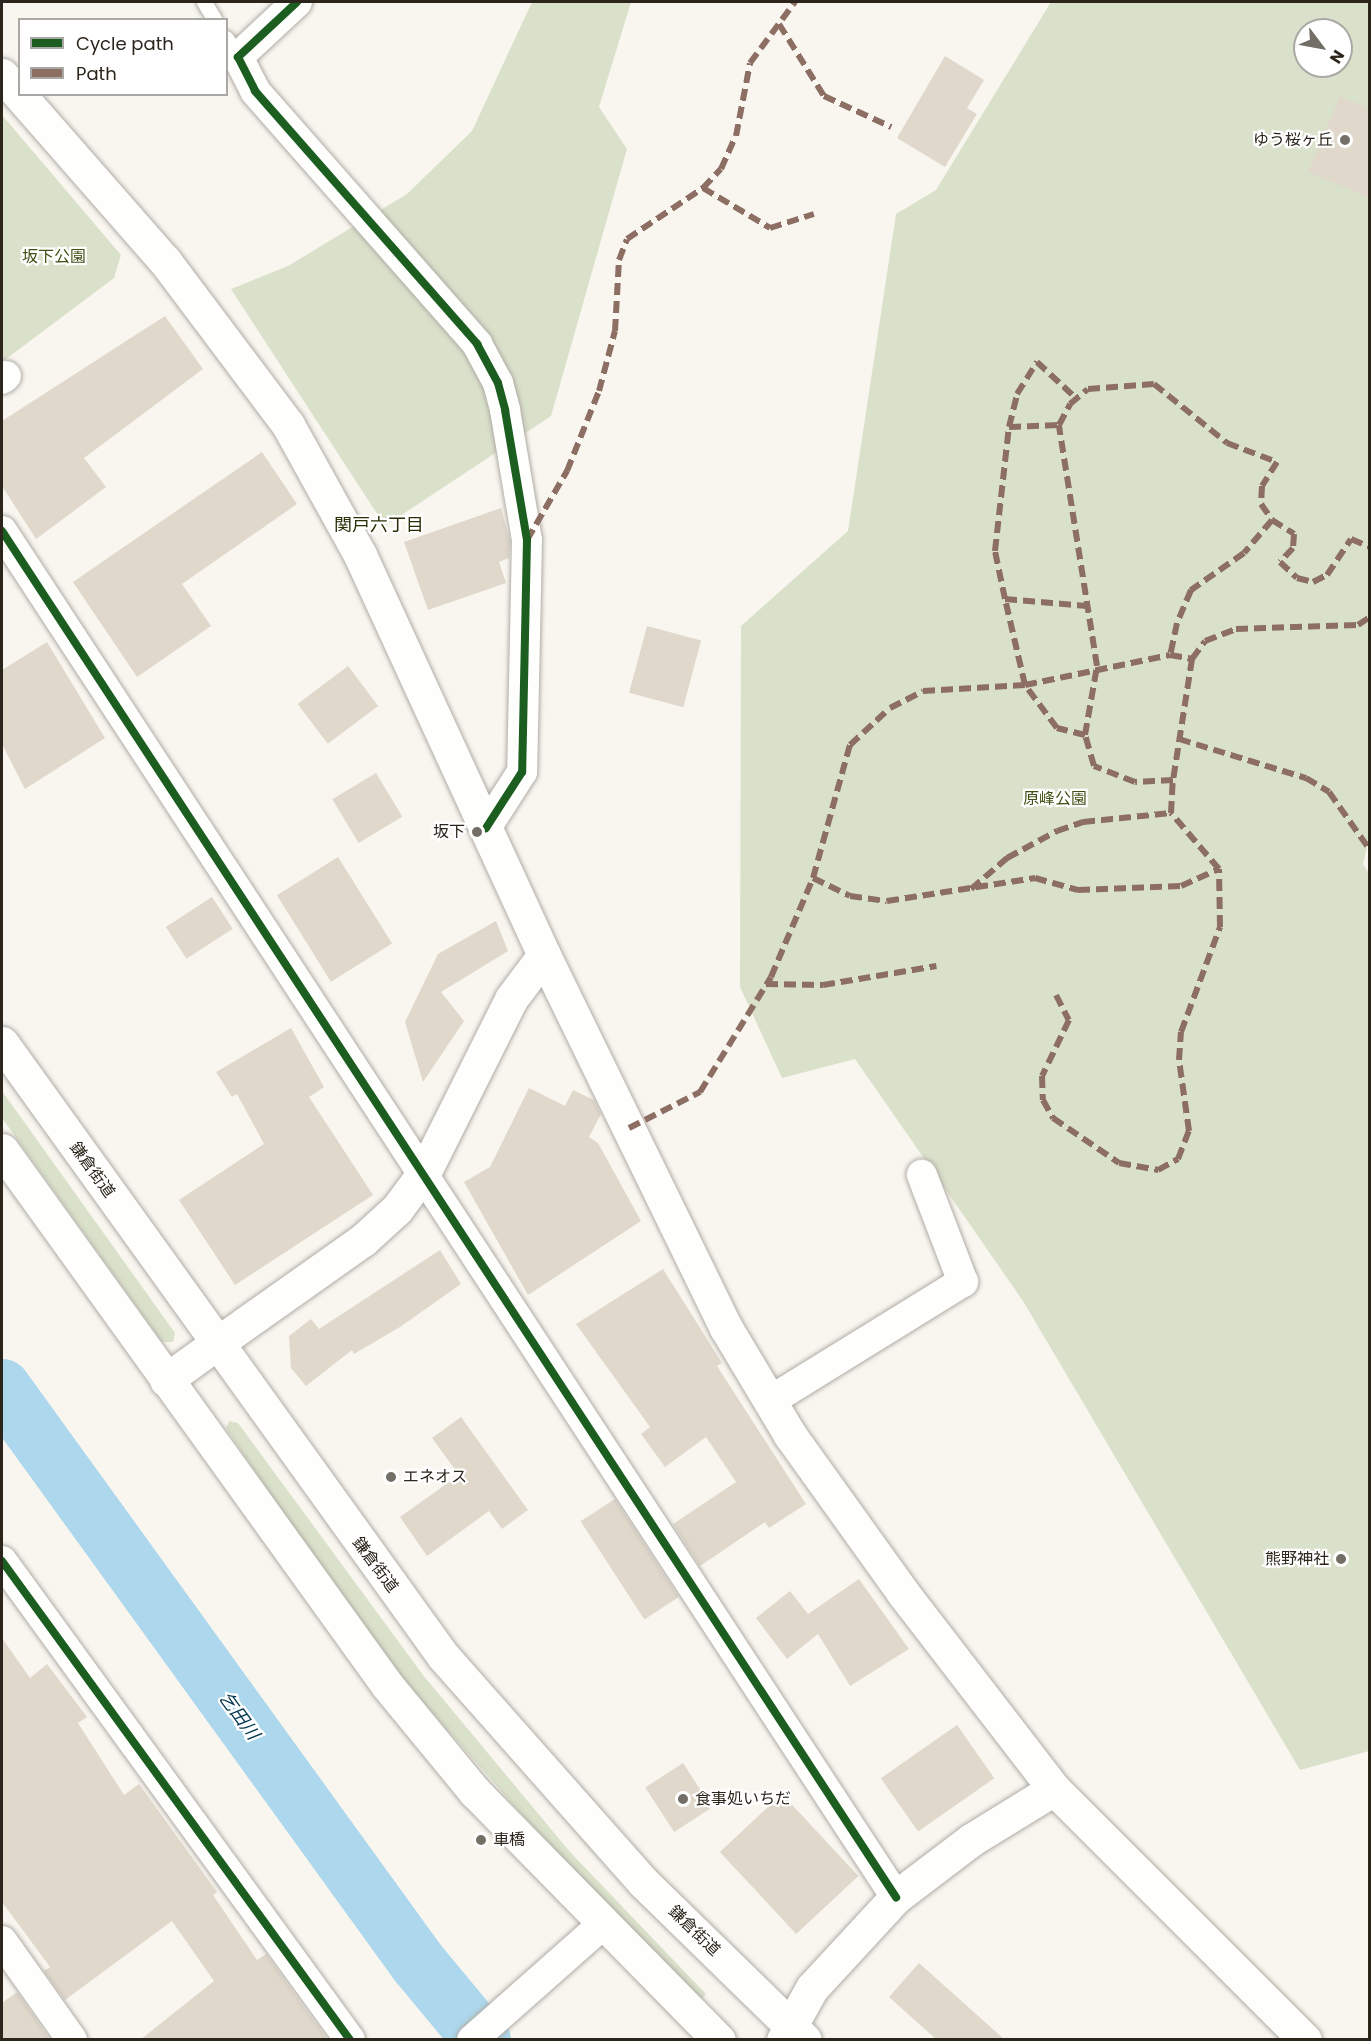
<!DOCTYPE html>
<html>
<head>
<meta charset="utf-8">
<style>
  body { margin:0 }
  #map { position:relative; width:1371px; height:2041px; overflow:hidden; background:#f9f6f0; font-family:Poppins,"Noto Sans JP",sans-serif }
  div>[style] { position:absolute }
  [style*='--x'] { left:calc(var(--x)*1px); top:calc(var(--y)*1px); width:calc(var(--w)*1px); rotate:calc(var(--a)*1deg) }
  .green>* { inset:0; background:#dae1ca }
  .river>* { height:58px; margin:-29px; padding:0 29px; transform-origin:29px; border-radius:29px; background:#add7ec }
  .building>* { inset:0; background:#dfd8cb; transform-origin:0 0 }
  .roads { filter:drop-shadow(0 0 2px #b0aca5) drop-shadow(0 0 2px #b0aca5) }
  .lane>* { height:15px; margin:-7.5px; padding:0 7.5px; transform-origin:7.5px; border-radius:7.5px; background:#fefefd }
  .street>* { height:30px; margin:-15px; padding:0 15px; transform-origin:15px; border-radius:15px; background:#fefefd }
  .secondary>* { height:33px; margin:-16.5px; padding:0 16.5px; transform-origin:16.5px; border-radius:16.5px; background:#fefefd }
  .primary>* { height:33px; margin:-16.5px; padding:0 16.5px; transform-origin:16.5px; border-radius:16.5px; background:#fefefd }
  .quiet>* { height:6px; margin-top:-3px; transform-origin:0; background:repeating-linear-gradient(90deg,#8d6e63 0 12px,transparent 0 18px) }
  .cycleway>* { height:8px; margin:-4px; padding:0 4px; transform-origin:4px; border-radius:4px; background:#1b5e20 }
  .dots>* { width:16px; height:16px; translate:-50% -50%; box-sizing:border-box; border:3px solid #fff; border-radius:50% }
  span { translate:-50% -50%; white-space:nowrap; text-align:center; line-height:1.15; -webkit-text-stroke:4.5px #fff; paint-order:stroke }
  .poi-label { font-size:16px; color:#2b251b }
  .right { translate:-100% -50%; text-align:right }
  .left { translate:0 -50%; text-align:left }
  .park-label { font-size:16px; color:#3f5115 }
  .street-label { font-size:16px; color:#2b251b }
  .neighbourhood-label { font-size:18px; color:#2a2e05 }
  .water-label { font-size:18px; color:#00364c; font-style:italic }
  .frame { position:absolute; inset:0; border:3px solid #2b251b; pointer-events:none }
  .legend { position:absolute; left:18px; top:18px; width:210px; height:78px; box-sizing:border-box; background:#fff; border:2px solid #aaa8a4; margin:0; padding:8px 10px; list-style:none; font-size:18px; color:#2b251b }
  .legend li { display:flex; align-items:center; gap:12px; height:30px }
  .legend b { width:30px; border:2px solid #aaa8a4 }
  .north { position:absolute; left:1293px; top:18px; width:60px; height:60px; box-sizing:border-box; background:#fff; border:2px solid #aaa8a4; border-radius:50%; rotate:122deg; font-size:16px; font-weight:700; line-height:24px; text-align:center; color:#2b251b }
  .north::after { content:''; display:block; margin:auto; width:21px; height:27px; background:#736e66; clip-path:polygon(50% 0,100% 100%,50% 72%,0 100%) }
</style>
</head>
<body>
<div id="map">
  <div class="green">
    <div style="clip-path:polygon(532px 2px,631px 2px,599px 107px,627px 149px,551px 416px,385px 526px,231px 289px,288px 266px,407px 194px,472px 131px)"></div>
    <div style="clip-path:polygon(evenodd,1051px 2px,1369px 2px,1370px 834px,1363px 864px,1370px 875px,1369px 1751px,1300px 1770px,1023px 1301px,855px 1059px,782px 1078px,740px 987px,741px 626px,848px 531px,896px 214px,936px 190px,1051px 2px,1305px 30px,1341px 30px,1341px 66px,1305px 66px,1305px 30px)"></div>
    <div style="clip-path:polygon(2px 115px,121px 255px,114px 278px,2px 362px)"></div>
    <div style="clip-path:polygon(2px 1091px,175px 1333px,173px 1342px,162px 1342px,2px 1118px)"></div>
    <div style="clip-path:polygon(229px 1421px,238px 1423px,423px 1675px,570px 1852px,706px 1994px,700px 2000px,561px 1859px,408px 1685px,326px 1577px,226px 1428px)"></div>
  </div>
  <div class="river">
    <div style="--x:2;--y:1388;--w:710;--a:54.12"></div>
    <div style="--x:418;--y:1963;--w:100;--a:50.3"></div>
  </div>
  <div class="building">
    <div style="clip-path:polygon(945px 56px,984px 80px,967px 108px,977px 114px,945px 167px,897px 138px)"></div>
    <div style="clip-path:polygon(1340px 96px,1370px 109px,1370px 198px,1308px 172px)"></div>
    <div style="clip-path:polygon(165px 316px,203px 369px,84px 458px,106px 487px,36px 539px,2px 486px,2px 421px)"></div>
    <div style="clip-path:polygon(262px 452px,297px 504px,182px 584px,211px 626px,137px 677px,73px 582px)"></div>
    <div style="clip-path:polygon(501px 508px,510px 541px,509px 558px,499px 562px,506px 583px,428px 610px,404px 542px)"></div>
    <div style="left:647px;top:626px;width:56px;height:69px;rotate:15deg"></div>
    <div style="clip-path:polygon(47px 642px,105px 738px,25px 789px,2px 744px,2px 670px)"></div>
    <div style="left:348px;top:666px;width:50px;height:63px;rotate:53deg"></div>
    <div style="left:376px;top:773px;width:51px;height:51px;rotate:59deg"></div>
    <div style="left:338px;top:857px;width:102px;height:72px;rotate:58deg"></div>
    <div style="left:212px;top:897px;width:38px;height:55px;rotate:57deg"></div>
    <div style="clip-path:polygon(496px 921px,508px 951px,441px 992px,464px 1021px,423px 1082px,405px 1022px,438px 954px)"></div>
    <div style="clip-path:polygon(291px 1028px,324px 1087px,309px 1097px,373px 1195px,235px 1285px,179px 1200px,264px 1144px,237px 1094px,232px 1097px,216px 1072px)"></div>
    <div style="clip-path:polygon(529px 1088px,565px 1106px,573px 1090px,594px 1100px,601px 1114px,589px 1137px,598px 1143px,641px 1221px,528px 1295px,464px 1182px,490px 1167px)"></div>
    <div style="clip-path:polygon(440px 1250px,461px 1284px,400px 1327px,354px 1354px,352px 1350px,306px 1386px,291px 1368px,289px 1336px,311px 1319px,319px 1329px)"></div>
    <div style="clip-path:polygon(663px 1269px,722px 1363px,717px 1366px,806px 1504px,769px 1528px,765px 1522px,700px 1566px,673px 1524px,736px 1482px,706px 1437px,665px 1467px,641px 1434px,650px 1427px,576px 1324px)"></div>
    <div style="clip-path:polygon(461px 1417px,528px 1510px,502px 1529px,489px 1511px,427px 1556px,400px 1517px,459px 1475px,432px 1438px)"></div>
    <div style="left:615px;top:1499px;width:117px;height:41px;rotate:57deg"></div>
    <div style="clip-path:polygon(859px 1579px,909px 1649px,850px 1686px,818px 1634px,787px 1659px,756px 1618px,790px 1591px,808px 1614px)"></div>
    <div style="clip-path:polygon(2px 1638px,30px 1678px,47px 1664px,87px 1717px,78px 1723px,124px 1795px,139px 1784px,217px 1892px,213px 1895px,257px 1960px,266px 1954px,328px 2040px,140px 2040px,214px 1981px,172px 1921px,65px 2000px,44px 1971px,50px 1967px,2px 1902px)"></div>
    <div style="left:957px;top:1725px;width:65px;height:93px;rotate:55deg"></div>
    <div style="left:683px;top:1763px;width:53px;height:45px;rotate:57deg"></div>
    <div style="left:782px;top:1794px;width:112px;height:85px;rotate:47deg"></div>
    <div style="clip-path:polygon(919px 1963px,1005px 2040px,937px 2040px,889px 1997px)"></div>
    <div style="clip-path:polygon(17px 1992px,36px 2019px,50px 2040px,2px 2040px,2px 2003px)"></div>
  </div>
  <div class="roads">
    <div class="lane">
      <div style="--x:204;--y:2;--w:21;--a:59"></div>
      <div style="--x:226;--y:38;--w:22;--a:58"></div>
    </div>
    <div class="street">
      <div style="--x:297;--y:2;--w:81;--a:137"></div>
      <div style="--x:238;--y:57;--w:38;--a:63"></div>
      <div style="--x:255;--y:91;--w:337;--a:48.7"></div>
      <div style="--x:477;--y:344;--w:44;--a:61.7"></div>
      <div style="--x:498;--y:383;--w:28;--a:75"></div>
      <div style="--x:505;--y:410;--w:132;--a:80.4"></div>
      <div style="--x:527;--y:540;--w:232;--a:91.2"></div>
      <div style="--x:522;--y:772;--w:67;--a:122.7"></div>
      <div style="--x:2;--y:379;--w:5;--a:-37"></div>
      <div style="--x:2;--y:531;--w:1633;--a:56.8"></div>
      <div style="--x:770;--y:1401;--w:227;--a:-31.7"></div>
      <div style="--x:963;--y:1282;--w:115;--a:-111"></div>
      <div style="--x:2;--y:1561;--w:592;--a:54"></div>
      <div style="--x:2;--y:1941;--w:121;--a:54.7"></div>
      <div style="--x:472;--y:2040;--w:172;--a:-41.5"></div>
    </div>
    <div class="secondary">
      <div style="--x:216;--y:1344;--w:180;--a:-35.3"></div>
      <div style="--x:363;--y:1240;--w:46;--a:-42.4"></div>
      <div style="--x:397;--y:1209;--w:47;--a:-53.6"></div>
      <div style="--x:425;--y:1171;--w:192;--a:-63.4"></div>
      <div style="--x:511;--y:999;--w:55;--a:-53.1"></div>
      <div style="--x:783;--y:2040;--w:60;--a:-60.9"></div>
      <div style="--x:812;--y:1988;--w:124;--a:-47.3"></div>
      <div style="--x:896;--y:1897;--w:94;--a:-37.2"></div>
      <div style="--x:971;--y:1840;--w:97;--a:-31.6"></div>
    </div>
    <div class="primary">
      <div style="--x:2;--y:75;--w:247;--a:48.8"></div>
      <div style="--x:165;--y:261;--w:205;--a:53.1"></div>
      <div style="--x:288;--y:425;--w:149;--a:61"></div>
      <div style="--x:360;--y:555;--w:440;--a:65.3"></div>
      <div style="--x:544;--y:955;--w:415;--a:64"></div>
      <div style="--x:726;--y:1328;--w:125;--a:59.1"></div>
      <div style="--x:790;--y:1435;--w:194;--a:54.4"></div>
      <div style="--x:903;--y:1593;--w:247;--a:52.4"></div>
      <div style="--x:1054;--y:1789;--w:355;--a:45"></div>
      <div style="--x:2;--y:1043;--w:755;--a:54.27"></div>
      <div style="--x:443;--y:1656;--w:302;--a:48.5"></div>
      <div style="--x:643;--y:1882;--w:226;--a:44.3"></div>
      <div style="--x:2;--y:1150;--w:659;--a:54.26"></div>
      <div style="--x:387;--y:1685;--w:139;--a:50.6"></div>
      <div style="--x:475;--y:1792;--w:348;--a:45.5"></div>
      <div style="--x:166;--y:1380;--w:62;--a:-35.8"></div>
    </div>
  </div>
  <div class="quiet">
    <div style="--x:779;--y:24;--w:85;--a:58"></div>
    <div style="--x:824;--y:96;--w:74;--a:24.8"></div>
    <div style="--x:703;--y:188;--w:78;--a:30.8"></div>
    <div style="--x:770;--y:228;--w:46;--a:-17.7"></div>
    <div style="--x:1009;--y:427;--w:34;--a:-76"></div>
    <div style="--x:1017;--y:394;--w:38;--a:-58"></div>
    <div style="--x:1037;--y:362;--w:54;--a:42.8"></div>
    <div style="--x:1272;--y:520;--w:43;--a:130.3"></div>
    <div style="--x:1244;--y:553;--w:65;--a:145.1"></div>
    <div style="--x:1191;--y:590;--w:36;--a:113"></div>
    <div style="--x:1177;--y:623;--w:33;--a:102"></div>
    <div style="--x:1170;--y:655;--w:22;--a:10"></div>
    <div style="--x:1192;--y:659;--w:122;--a:98.9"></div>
    <div style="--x:1173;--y:780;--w:38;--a:177"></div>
    <div style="--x:1135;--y:782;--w:44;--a:-158.7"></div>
    <div style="--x:1094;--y:766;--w:32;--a:-106"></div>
    <div style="--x:1085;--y:735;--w:70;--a:-80.1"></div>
    <div style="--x:1097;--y:666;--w:244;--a:-99"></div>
    <div style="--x:1059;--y:425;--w:24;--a:-62"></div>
    <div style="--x:1070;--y:404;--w:23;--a:-40"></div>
    <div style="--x:1088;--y:389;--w:66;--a:-4.3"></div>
    <div style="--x:1154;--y:384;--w:94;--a:38.9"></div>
    <div style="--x:1227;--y:443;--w:53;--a:20.8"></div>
    <div style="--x:1277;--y:462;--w:28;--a:122"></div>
    <div style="--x:1262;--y:486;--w:18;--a:93"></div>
    <div style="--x:1261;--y:504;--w:19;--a:55"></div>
    <div style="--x:1272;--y:520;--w:26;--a:32"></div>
    <div style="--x:1294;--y:534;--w:14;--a:94"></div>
    <div style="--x:1293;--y:548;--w:19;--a:133"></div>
    <div style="--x:1280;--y:562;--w:23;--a:43"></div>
    <div style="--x:1297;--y:578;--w:16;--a:14"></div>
    <div style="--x:1313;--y:582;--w:16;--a:-27"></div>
    <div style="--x:1327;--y:575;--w:43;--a:-56.3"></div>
    <div style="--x:1351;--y:539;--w:21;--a:23"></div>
    <div style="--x:527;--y:540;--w:80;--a:-59.9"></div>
    <div style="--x:567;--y:471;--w:86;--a:-68.2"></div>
    <div style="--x:599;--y:391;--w:62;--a:-75.1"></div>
    <div style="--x:615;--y:331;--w:71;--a:-86.8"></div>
    <div style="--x:619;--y:260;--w:22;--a:-69"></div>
    <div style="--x:627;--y:239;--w:92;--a:-33.9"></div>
    <div style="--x:703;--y:188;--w:26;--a:-47"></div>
    <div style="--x:721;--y:169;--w:36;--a:-66"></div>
    <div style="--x:736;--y:136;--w:74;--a:-79.1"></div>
    <div style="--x:750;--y:63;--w:76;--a:-53.6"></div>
    <div style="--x:1005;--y:599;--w:49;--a:-101.8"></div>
    <div style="--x:995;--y:551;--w:125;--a:-83.6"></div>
    <div style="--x:1009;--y:427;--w:50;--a:-2.3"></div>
    <div style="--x:1192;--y:659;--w:22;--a:-54"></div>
    <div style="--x:1205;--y:641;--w:33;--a:-21"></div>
    <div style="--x:1236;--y:629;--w:122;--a:-1.9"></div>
    <div style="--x:1358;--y:625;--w:14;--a:-34"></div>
    <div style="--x:1085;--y:735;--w:29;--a:-166"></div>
    <div style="--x:1057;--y:728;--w:54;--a:-126.7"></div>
    <div style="--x:1025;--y:685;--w:148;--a:-11.7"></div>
    <div style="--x:1179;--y:739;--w:133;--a:17.1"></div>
    <div style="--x:1306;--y:778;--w:27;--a:31"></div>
    <div style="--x:1329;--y:792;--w:71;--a:54.7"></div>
    <div style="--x:813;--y:878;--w:41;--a:25.9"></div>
    <div style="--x:850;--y:896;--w:37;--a:8"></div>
    <div style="--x:887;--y:901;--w:150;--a:-8.8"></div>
    <div style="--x:1035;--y:878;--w:45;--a:15.6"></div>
    <div style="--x:1078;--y:890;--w:103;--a:-2.2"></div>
    <div style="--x:1181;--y:886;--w:42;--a:-24.1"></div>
    <div style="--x:971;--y:889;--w:48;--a:-40.7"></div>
    <div style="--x:1007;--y:858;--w:57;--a:-28.4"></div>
    <div style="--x:1057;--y:831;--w:28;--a:-19"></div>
    <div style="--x:1083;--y:822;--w:88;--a:-5.8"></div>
    <div style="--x:766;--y:984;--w:57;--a:1"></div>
    <div style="--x:823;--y:985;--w:115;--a:-9.5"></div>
    <div style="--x:1056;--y:995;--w:28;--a:63"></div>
    <div style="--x:1069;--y:1020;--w:62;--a:115.7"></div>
    <div style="--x:1042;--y:1076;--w:24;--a:88"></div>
    <div style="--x:1043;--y:1100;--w:21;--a:61"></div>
    <div style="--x:1053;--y:1118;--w:80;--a:34.3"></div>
    <div style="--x:1119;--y:1163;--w:40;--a:10"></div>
    <div style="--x:1158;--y:1170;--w:23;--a:-29"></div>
    <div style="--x:1178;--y:1159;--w:30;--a:-69"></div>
    <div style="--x:1189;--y:1131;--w:72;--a:-98"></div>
    <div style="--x:1179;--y:1060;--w:28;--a:-86"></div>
    <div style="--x:1181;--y:1032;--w:112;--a:-69.6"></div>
    <div style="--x:1220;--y:927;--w:58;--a:-91"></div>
    <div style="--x:1219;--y:869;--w:74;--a:-130.6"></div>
    <div style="--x:1171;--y:813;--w:33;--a:-87"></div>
    <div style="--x:629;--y:1128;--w:80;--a:-26.9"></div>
    <div style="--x:700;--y:1092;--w:135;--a:-58.3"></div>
    <div style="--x:771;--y:977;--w:108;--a:-67"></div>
    <div style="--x:813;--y:878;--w:138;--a:-74.5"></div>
    <div style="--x:850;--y:745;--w:54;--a:-42.8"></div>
    <div style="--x:890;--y:708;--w:37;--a:-27"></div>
    <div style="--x:923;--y:691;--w:102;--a:-3.4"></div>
    <div style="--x:1025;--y:685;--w:88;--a:-103.1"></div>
    <div style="--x:1005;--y:599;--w:82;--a:4.9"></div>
  </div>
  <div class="cycleway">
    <div style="--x:297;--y:2;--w:81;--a:137"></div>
    <div style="--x:238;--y:57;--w:38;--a:63"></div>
    <div style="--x:255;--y:91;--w:337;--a:48.7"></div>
    <div style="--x:477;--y:344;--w:44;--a:61.7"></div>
    <div style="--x:498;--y:383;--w:28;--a:75"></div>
    <div style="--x:505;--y:410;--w:132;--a:80.4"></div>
    <div style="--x:527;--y:540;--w:232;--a:91.2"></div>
    <div style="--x:522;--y:772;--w:67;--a:122.7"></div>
    <div style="--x:2;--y:531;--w:1633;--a:56.8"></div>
    <div style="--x:2;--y:1561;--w:592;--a:54"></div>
  </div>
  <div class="dots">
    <div style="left:1345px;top:140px;background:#736e66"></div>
    <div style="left:477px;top:832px;background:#736e66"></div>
    <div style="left:391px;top:1477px;background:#736e66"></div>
    <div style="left:1341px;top:1559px;background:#736e66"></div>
    <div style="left:683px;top:1799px;background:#736e66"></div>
    <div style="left:481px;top:1840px;background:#736e66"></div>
  </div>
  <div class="poi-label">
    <span class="right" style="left:1333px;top:140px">ゆう桜ヶ丘</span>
    <span class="right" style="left:465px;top:832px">坂下</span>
    <span class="left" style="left:403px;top:1477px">エネオス</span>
    <span class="right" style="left:1329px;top:1559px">熊野神社</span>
    <span class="left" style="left:695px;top:1799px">食事処いちだ</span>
    <span class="left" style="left:493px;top:1840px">車橋</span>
  </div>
  <div class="park-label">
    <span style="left:54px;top:257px">坂下公園</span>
    <span style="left:1055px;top:799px">原峰公園</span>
  </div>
  <div class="street-label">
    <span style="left:92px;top:1170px;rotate:54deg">鎌倉街道</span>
    <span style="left:375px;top:1565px;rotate:53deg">鎌倉街道</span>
    <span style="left:694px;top:1931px;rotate:44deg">鎌倉街道</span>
  </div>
  <div class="neighbourhood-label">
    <span style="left:379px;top:525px">関戸六丁目</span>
  </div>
  <div class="water-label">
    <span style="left:239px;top:1716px;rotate:54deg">乞田川</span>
  </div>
  <div class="frame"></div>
  <ul class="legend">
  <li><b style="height:8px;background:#1b5e20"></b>Cycle path</li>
  <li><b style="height:8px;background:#8d6e63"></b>Path</li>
  </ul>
  <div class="north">N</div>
</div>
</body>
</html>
